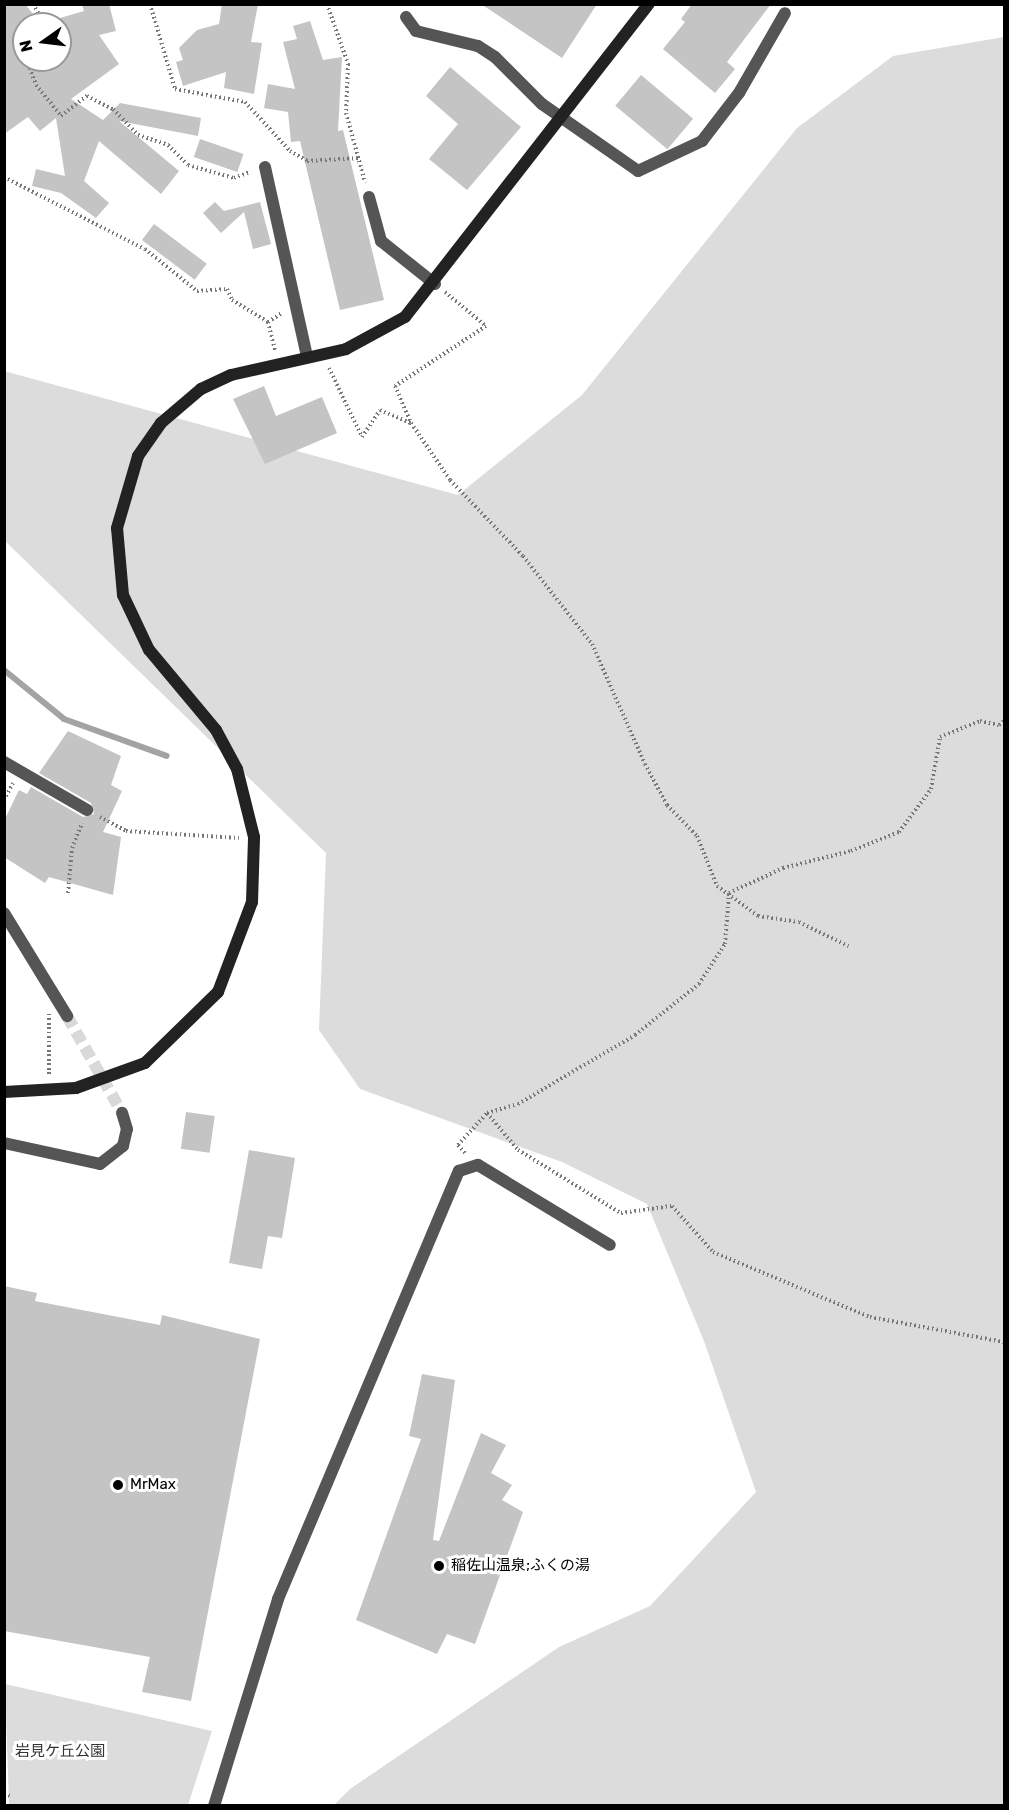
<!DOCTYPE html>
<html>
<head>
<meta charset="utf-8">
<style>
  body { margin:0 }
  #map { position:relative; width:1009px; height:1810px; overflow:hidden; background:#fff; font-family:Rubik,"Noto Sans JP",sans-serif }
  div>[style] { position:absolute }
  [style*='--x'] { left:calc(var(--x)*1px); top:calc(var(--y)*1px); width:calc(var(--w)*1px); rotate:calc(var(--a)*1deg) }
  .green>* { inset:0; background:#dcdcdc }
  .stream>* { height:6px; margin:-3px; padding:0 3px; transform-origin:3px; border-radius:3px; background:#a3a3a3 }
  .building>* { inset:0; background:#c4c4c4; transform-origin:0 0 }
  .street-tunnel>* { height:12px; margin-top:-6px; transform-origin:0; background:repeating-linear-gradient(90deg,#d9d9d9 0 12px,transparent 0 18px) }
  .path>* { height:4px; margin-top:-2px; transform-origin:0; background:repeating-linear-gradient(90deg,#777 0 1.5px,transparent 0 4.5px) }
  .street>* { height:12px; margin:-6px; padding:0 6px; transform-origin:6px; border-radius:6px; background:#555 }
  .secondary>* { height:12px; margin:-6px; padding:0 6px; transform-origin:6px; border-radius:6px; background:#222 }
  .dots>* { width:16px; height:16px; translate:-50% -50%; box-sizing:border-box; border:3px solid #fff; border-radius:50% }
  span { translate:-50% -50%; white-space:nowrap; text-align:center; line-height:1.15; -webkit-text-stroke:6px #fff; paint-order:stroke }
  .poi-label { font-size:15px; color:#000 }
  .left { translate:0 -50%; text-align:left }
  .park-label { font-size:15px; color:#333 }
  .frame { position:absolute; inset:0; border:6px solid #000; pointer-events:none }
  .north { position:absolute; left:12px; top:12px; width:60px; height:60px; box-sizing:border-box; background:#fff; border:2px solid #999; border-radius:50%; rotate:256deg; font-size:16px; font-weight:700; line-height:24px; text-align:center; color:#000 }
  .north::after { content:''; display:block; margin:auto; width:21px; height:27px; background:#000; clip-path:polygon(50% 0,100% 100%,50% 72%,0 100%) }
</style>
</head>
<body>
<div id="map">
  <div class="green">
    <div style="clip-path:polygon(1004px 37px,1004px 1805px,334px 1805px,350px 1789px,559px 1647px,650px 1606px,756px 1492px,704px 1341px,647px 1204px,562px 1162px,360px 1089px,319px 1030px,326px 853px,5px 541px,4px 371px,458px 495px,582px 395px,797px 128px,893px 56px)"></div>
    <div style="clip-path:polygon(5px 1684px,212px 1731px,188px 1805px,9px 1805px)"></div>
  </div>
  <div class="stream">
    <div style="--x:4;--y:670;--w:77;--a:39.2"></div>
    <div style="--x:64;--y:719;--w:109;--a:19.8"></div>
  </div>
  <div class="building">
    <div style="clip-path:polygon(4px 4px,25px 4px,41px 24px,24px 24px,24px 60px,60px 60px,60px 18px,84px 11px,82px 4px,109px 4px,116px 31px,99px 35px,119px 64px,71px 99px,103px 120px,120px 103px,201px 118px,198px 136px,119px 121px,179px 171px,161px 194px,99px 141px,84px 181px,109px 203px,96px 218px,61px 193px,32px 186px,36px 169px,65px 176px,56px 118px,40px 131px,28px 117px,4px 134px)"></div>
    <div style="clip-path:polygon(222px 4px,258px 4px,251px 42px,262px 43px,254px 94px,224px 88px,226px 72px,183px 86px,176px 62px,183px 60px,179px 48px,197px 30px,219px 24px)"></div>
    <div style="clip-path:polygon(481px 4px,597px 4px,562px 58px)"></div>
    <div style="clip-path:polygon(692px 4px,771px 4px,727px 62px,735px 69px,715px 93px,663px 49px,685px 22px,681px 19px)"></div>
    <div style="clip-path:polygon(310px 21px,323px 60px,342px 57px,338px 131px,343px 130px,384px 300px,340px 310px,300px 141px,291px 142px,288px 112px,264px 108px,268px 84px,295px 89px,283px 42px,297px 39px,293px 26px)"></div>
    <div style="clip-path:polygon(450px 67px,521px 127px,467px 190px,429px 159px,458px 124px,426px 96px)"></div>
    <div style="left:641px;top:75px;width:68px;height:40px;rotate:40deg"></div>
    <div style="left:200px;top:139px;width:46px;height:19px;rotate:19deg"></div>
    <div style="clip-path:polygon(215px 202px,224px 211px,260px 202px,271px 244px,253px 249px,244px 212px,221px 233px,203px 213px)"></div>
    <div style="left:154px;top:224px;width:66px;height:20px;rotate:37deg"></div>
    <div style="clip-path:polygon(264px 386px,276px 416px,322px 397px,337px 433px,265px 464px,233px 399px)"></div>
    <div style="clip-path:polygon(68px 731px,121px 756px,111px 785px,122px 791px,103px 832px,121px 837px,113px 895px,49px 877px,45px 883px,4px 857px,4px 821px,19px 790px,27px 794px,31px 787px,83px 817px,94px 814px,91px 803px,39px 773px)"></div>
    <div style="left:186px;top:1112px;width:29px;height:37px;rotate:8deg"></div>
    <div style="clip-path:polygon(249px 1150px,295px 1158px,282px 1238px,268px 1236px,262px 1269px,229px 1263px)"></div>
    <div style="clip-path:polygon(4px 1286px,37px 1293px,35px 1301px,160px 1325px,162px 1315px,260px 1339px,191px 1701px,142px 1692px,150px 1657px,4px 1631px)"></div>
    <div style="clip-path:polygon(422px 1374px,455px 1380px,433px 1540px,439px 1541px,481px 1433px,506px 1445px,491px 1473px,512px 1485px,502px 1500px,523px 1512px,475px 1644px,447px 1634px,437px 1654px,356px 1620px,421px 1439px,409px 1436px)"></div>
  </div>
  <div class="street-tunnel">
    <div style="--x:67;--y:1016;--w:112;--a:60.4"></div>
  </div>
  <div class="path">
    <div style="--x:33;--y:4;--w:23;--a:59"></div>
    <div style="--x:50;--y:4;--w:22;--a:0"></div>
    <div style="--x:150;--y:4;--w:89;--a:73.6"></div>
    <div style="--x:175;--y:89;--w:71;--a:10.5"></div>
    <div style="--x:245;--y:102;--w:67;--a:47.4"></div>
    <div style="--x:290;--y:151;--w:20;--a:30"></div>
    <div style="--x:307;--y:161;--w:52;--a:-3.3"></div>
    <div style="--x:327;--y:4;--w:64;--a:70.7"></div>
    <div style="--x:348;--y:64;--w:49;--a:92.3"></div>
    <div style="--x:346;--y:113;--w:72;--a:74.6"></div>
    <div style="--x:38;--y:60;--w:11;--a:158"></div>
    <div style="--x:28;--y:64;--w:22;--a:69"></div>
    <div style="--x:36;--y:85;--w:40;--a:51"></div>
    <div style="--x:61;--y:116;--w:33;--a:-38"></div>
    <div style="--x:87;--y:96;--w:29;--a:27"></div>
    <div style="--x:113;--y:109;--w:36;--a:46"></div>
    <div style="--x:138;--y:135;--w:32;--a:18"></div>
    <div style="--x:168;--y:145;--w:28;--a:45"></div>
    <div style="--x:188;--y:165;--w:48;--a:15.8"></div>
    <div style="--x:234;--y:178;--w:17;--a:-21"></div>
    <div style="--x:4;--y:177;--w:158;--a:27.1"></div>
    <div style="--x:145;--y:249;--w:67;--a:38.9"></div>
    <div style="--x:197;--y:291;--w:30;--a:-4"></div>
    <div style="--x:227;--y:289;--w:12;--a:66"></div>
    <div style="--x:232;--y:300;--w:42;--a:31.4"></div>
    <div style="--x:268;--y:322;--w:17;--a:-33"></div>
    <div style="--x:445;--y:292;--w:53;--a:39.7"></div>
    <div style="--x:486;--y:326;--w:109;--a:146.6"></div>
    <div style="--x:395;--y:386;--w:40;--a:66.6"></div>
    <div style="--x:411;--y:423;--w:69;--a:55.6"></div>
    <div style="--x:450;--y:480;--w:105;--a:46.2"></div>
    <div style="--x:523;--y:556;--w:112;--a:51.9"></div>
    <div style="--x:592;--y:644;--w:131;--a:66.2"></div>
    <div style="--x:645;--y:764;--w:47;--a:61.8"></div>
    <div style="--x:667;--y:805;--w:43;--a:45.9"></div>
    <div style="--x:697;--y:836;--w:54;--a:68.2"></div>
    <div style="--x:717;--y:886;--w:51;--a:36.2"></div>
    <div style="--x:758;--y:916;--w:41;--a:8.3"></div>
    <div style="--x:799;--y:922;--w:55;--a:26.1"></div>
    <div style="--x:268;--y:322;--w:29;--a:76"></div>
    <div style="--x:329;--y:368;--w:76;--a:64.4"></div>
    <div style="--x:362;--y:437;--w:32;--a:-56"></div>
    <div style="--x:380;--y:410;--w:34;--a:23"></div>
    <div style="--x:4;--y:800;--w:19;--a:-62"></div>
    <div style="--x:100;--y:817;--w:30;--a:28"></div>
    <div style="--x:126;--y:831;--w:113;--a:3.5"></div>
    <div style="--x:68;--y:893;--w:45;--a:-84.9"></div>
    <div style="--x:72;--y:848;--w:27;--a:-68"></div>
    <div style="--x:49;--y:1014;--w:61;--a:90"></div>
    <div style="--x:487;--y:1113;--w:48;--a:50"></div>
    <div style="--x:518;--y:1150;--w:121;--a:31.5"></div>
    <div style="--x:621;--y:1213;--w:51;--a:-7.8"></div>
    <div style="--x:672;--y:1206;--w:62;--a:48.3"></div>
    <div style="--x:713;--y:1252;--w:170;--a:22.5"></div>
    <div style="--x:870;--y:1317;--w:136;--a:10.6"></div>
    <div style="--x:465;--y:1153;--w:11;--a:-131"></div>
    <div style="--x:458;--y:1145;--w:43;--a:-47.8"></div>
    <div style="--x:487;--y:1113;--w:32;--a:-16"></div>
    <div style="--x:518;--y:1104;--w:136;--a:-30.5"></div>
    <div style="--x:635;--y:1035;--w:82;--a:-38.6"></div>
    <div style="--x:699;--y:984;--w:48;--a:-57"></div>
    <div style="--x:725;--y:944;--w:51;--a:-85.5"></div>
    <div style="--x:729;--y:893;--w:60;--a:-24.8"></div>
    <div style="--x:783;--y:868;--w:70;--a:-14"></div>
    <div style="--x:851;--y:851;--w:52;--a:-21.6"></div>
    <div style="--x:899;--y:832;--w:54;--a:-53.3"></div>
    <div style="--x:931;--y:789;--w:53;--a:-80.2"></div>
    <div style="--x:940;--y:737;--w:43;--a:-21.8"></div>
    <div style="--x:980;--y:721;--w:19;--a:12"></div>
    <div style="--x:999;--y:725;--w:6;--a:-39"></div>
    <div style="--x:4;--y:1794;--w:6;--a:18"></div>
  </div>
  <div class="street">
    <div style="--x:406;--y:17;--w:17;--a:54"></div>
    <div style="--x:416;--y:31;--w:64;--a:13.6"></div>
    <div style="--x:478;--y:46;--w:20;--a:33"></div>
    <div style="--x:495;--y:57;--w:66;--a:45"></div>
    <div style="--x:542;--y:104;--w:117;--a:34.9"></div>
    <div style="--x:638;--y:171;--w:71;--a:-25.1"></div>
    <div style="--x:702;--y:141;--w:61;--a:-52.4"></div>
    <div style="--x:739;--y:93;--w:92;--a:-60.1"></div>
    <div style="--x:265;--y:167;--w:195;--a:77.5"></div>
    <div style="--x:369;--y:197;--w:46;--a:74.7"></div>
    <div style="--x:381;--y:241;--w:69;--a:38.5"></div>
    <div style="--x:4;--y:762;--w:96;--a:30"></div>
    <div style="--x:4;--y:913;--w:121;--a:58.5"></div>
    <div style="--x:4;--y:1143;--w:98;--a:12.3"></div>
    <div style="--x:100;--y:1164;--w:29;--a:-38"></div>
    <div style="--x:123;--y:1146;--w:17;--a:-77"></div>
    <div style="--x:127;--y:1129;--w:17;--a:-107"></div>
    <div style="--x:214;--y:1806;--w:217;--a:-72.8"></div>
    <div style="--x:278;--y:1599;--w:465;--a:-67.1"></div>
    <div style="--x:459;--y:1171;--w:20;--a:-18"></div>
    <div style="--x:478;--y:1165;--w:154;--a:31.2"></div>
  </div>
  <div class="secondary">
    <div style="--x:4;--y:1092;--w:72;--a:-3.2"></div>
    <div style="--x:76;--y:1088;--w:73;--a:-19.9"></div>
    <div style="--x:145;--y:1063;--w:102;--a:-44.2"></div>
    <div style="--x:218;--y:992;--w:96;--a:-69.3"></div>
    <div style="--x:252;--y:902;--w:65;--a:-88.2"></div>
    <div style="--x:254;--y:837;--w:70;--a:-104"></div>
    <div style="--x:237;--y:769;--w:44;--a:-118.3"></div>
    <div style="--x:216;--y:730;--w:104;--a:-129.9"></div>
    <div style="--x:149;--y:650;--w:61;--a:-115.3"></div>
    <div style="--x:123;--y:595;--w:67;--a:-95.1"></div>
    <div style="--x:117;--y:528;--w:75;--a:-73.7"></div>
    <div style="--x:138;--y:456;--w:40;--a:-55.1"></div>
    <div style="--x:161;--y:423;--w:52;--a:-40.4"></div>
    <div style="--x:201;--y:389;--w:33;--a:-25"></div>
    <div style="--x:231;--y:375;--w:118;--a:-12.7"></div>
    <div style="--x:346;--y:349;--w:67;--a:-28.5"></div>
    <div style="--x:405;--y:317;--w:397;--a:-52.1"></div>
  </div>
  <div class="dots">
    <div style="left:118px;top:1485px;background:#000"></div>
    <div style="left:439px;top:1566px;background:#000"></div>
  </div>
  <div class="poi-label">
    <span class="left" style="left:130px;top:1485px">MrMax</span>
    <span class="left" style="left:451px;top:1566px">稲佐山温泉;ふくの湯</span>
  </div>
  <div class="park-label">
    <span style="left:60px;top:1752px">岩見ケ丘公園</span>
  </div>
  <div class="frame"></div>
  <div class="north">N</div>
</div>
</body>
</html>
